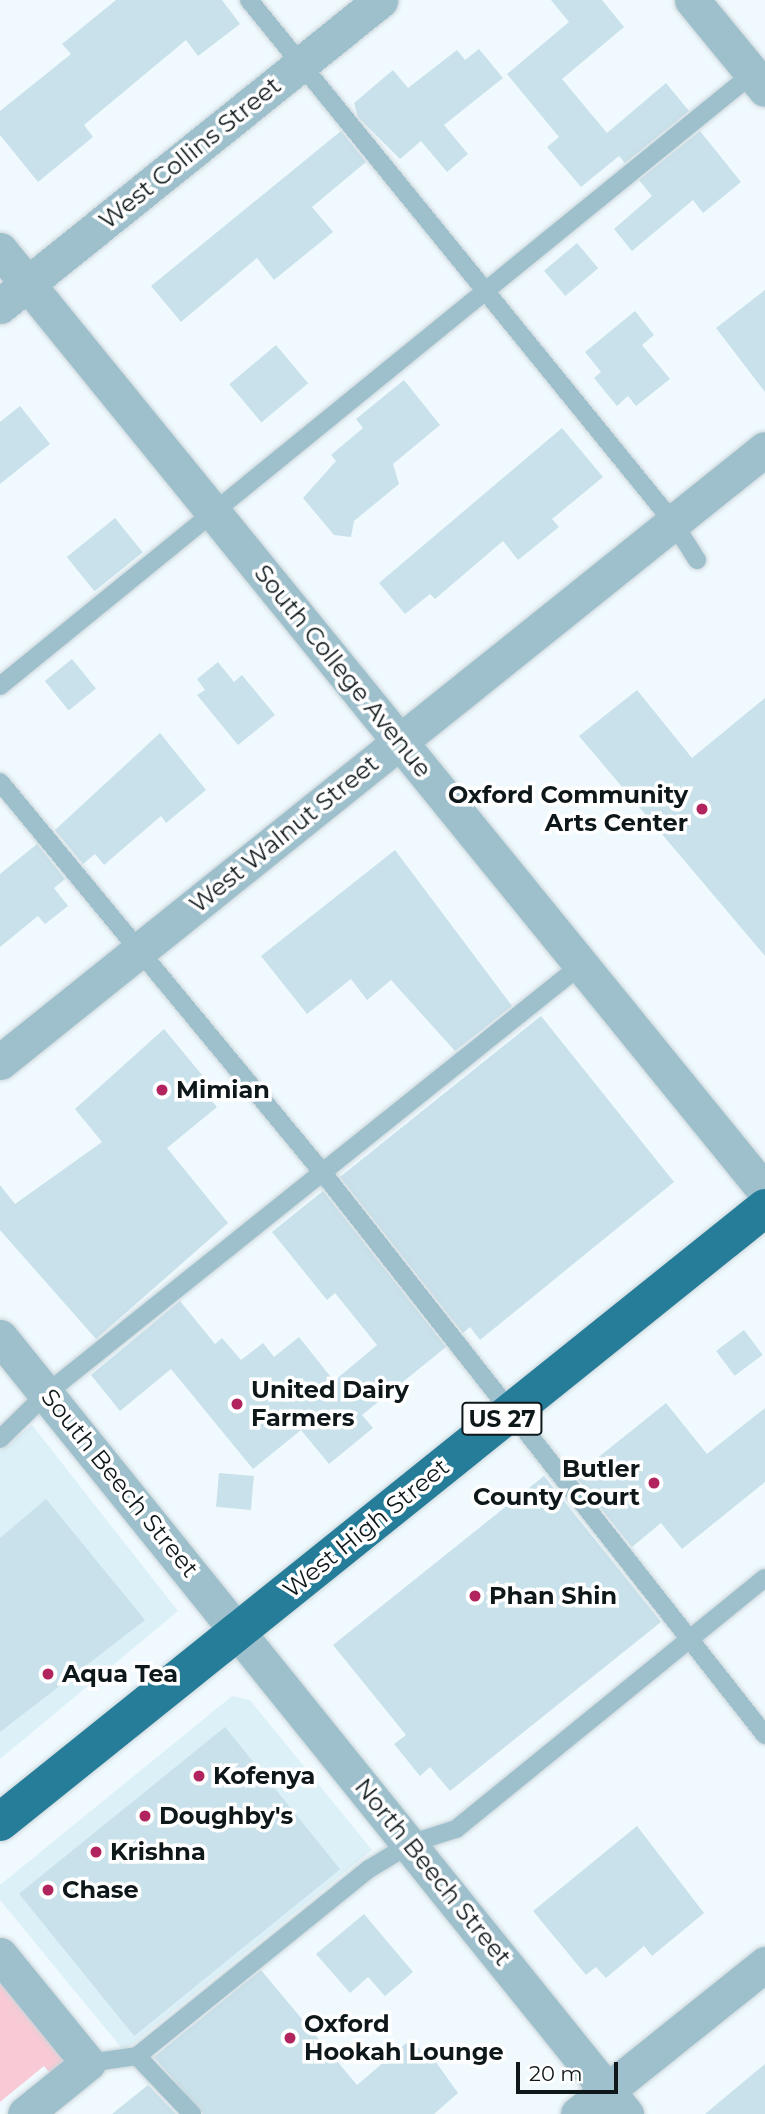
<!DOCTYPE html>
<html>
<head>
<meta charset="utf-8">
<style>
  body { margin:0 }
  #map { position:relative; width:765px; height:2114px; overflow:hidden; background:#f0fafe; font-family:Montserrat,sans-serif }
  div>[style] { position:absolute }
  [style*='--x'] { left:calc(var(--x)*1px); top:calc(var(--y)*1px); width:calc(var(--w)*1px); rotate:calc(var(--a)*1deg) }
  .built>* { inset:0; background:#dcf0f7 }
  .green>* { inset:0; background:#f8cad5 }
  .building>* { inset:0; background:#c8e1eb; transform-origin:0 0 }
  .roads { filter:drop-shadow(0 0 2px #ccd6da) drop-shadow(0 0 2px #ccd6da) }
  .lane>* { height:18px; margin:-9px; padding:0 9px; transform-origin:9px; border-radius:9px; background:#9ec0cd }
  .street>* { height:35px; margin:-17.5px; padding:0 17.5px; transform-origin:17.5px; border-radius:17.5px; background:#9ec0cd }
  .highway>* { height:38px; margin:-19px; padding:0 19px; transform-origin:19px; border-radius:19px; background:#267d99 }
  .dots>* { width:19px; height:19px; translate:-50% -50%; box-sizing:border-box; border:4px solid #fff; border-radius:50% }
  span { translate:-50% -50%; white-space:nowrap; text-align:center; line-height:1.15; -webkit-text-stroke:7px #fff; paint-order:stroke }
  .shield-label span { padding:2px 5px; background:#fff; border:2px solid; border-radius:5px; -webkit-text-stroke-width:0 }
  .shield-label { font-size:23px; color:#0e171a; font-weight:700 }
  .street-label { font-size:24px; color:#0e171a }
  .poi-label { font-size:24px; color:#0e171a; font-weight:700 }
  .right { translate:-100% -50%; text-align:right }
  .left { translate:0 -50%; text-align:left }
  .scale { position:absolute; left:516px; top:2062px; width:102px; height:32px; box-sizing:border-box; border:4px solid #0e171a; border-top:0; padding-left:9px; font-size:21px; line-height:24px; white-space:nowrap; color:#0e171a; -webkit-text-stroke:5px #fff; paint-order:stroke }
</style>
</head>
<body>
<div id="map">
  <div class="built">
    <div style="clip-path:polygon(32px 1425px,178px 1611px,0 1759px,0 1451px)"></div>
    <div style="clip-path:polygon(232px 1696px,250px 1700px,372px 1850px,124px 2051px,0 1900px,0 1885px)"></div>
  </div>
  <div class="green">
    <div style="clip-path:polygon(0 1971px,65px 2062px,53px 2077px,44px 2066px,0 2102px)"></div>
  </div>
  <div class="building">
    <div style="clip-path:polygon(116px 0,222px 0,240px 24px,198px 56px,186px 40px,84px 125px,93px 137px,38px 182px,0 135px,0 111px,71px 54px,62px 44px)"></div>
    <div style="clip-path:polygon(551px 0,602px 0,624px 27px,562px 79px,607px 133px,666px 83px,689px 111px,625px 163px,619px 156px,581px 187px,547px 147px,559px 137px,507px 74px,569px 22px)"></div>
    <div style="clip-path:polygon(479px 49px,503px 78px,444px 125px,468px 154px,447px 172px,421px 141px,400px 159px,358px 117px,354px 103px,393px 70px,408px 88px,457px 50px,465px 60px)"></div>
    <div style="clip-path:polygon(341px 131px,366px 162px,312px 207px,333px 232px,274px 280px,257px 258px,181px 322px,151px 286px)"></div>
    <div style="clip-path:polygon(700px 131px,741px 182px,703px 213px,693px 200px,632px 251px,614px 229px,652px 196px,639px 180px)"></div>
    <div style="left:577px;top:243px;width:33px;height:43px;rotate:50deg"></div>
    <div style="clip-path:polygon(765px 290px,765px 392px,716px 328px)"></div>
    <div style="clip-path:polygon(635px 311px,654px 335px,642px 345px,670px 379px,636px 406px,628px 396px,617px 406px,594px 378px,601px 372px,585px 352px)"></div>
    <div style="left:276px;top:345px;width:50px;height:61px;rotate:50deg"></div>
    <div style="clip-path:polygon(404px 380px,440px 425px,393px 464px,399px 484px,354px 521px,351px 537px,334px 535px,303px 498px,336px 461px,331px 455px,363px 428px,356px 419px)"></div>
    <div style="clip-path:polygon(20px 406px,50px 444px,0 484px,0 422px)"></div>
    <div style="clip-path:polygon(562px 428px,603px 477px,552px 519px,559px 527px,518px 560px,503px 541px,435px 599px,430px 594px,405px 614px,379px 583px)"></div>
    <div style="left:115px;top:518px;width:44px;height:62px;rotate:51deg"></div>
    <div style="left:72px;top:659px;width:38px;height:35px;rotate:51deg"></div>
    <div style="clip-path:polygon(218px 662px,234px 682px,242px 675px,275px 715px,238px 745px,197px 695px,205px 690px,197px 679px)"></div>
    <div style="clip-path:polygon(637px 690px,692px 758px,765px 698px,765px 956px,579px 736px)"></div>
    <div style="clip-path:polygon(160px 733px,206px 790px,166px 823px,161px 816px,104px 865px,95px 854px,83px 864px,55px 830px)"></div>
    <div style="clip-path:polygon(37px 844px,65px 879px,54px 888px,68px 906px,45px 924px,38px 916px,0 947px,0 874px)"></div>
    <div style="clip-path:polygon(395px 850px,512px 1006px,455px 1051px,391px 980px,367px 1000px,351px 979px,307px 1014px,261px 956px)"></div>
    <div style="clip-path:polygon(541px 1016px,674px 1182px,480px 1340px,470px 1327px,463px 1333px,340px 1177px)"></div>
    <div style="clip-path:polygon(164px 1029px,212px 1087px,205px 1093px,217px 1107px,167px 1148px,228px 1223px,96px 1339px,0 1230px,0 1185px,15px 1204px,102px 1142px,75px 1109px)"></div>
    <div style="clip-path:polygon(323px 1191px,446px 1347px,362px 1415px,373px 1428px,329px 1464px,301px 1430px,253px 1469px,171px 1369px,120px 1411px,91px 1375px,180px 1301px,215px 1344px,222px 1338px,241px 1360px,263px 1343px,274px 1357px,299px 1337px,334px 1381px,377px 1345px,335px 1293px,327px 1300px,272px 1232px)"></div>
    <div style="left:744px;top:1330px;width:31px;height:35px;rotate:53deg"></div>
    <div style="clip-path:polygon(666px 1403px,707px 1454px,765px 1408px,765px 1482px,682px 1549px,661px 1523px,632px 1547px,575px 1476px)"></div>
    <div style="left:219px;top:1473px;width:35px;height:34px;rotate:5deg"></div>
    <div style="clip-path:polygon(544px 1476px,661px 1622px,450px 1791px,430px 1767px,420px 1776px,394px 1744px,406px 1735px,333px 1645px)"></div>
    <div style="clip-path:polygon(46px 1499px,145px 1620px,0 1732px,0 1538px)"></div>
    <div style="left:225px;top:1727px;width:183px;height:265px;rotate:51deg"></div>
    <div style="clip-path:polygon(637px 1826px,704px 1913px,652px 1956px,644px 1946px,606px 1978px,596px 1967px,586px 1975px,533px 1911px)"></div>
    <div style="clip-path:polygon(364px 1914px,413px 1972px,385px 1996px,368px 1977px,350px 1993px,316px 1954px)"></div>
    <div style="clip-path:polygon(261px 1970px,357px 2085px,411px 2039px,424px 2054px,428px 2051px,458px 2093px,434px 2114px,203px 2114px,154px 2057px)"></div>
    <div style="clip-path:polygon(765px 2064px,765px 2114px,705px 2114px)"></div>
    <div style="clip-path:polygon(148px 2085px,176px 2114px,112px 2114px)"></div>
  </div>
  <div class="roads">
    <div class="lane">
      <div style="--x:249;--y:0;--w:673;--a:50.91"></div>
      <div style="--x:673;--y:522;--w:45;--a:57.7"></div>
      <div style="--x:0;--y:686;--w:970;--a:-39.14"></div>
      <div style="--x:0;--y:782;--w:507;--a:50.44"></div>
      <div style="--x:323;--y:1173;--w:715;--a:51.82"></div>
      <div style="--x:0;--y:1439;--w:66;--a:-44.4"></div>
      <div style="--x:47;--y:1393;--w:684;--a:-38.71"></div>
      <div style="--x:137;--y:2056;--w:80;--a:46.5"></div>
      <div style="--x:88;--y:2063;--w:49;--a:-8.1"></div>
      <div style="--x:137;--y:2056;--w:298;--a:-38.9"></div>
      <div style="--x:369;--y:1869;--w:50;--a:-31.2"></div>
      <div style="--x:412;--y:1843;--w:46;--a:-17.7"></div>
      <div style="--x:456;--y:1829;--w:398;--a:-39.1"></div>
    </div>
    <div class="street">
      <div style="--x:692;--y:0;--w:115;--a:50.6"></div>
      <div style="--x:0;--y:250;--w:1213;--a:50.89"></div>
      <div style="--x:0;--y:306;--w:488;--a:-38.8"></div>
      <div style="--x:0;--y:1062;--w:980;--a:-38.71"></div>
      <div style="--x:0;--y:1337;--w:998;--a:51.14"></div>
      <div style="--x:0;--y:1955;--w:139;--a:50.8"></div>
      <div style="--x:88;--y:2063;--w:81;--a:141"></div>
      <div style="--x:578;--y:2114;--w:240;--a:-38.7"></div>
    </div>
    <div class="highway">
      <div style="--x:0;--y:1822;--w:981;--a:-38.75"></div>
    </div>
  </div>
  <div class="dots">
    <div style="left:702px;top:809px;background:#b1245e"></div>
    <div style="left:162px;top:1090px;background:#b1245e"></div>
    <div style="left:237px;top:1404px;background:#b1245e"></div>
    <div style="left:654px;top:1483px;background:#b1245e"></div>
    <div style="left:475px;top:1596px;background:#b1245e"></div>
    <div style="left:48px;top:1674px;background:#b1245e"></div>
    <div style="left:199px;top:1776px;background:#b1245e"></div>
    <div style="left:145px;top:1816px;background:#b1245e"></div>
    <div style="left:96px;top:1852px;background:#b1245e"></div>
    <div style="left:48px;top:1890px;background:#b1245e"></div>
    <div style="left:290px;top:2038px;background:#b1245e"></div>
  </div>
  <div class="shield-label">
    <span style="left:502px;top:1419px">US 27</span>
  </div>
  <div class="street-label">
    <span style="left:190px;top:153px;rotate:-39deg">West Collins Street</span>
    <span style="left:343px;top:671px;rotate:51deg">South College Avenue</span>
    <span style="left:284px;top:834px;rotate:-39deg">West Walnut Street</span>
    <span style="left:120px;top:1483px;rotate:51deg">South Beech Street</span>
    <span style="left:366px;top:1528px;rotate:-39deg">West High Street</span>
    <span style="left:433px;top:1872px;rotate:51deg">North Beech Street</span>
  </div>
  <div class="poi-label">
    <span class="right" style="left:688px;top:809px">Oxford Community<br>Arts Center</span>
    <span class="left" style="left:176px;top:1090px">Mimian</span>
    <span class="left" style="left:251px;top:1404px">United Dairy<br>Farmers</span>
    <span class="right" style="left:640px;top:1483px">Butler<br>County Court</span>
    <span class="left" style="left:489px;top:1596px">Phan Shin</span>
    <span class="left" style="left:62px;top:1674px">Aqua Tea</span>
    <span class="left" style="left:213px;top:1776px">Kofenya</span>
    <span class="left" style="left:159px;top:1816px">Doughby's</span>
    <span class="left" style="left:110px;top:1852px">Krishna</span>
    <span class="left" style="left:62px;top:1890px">Chase</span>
    <span class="left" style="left:304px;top:2038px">Oxford<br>Hookah Lounge</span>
  </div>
  <div class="scale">20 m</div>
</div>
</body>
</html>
